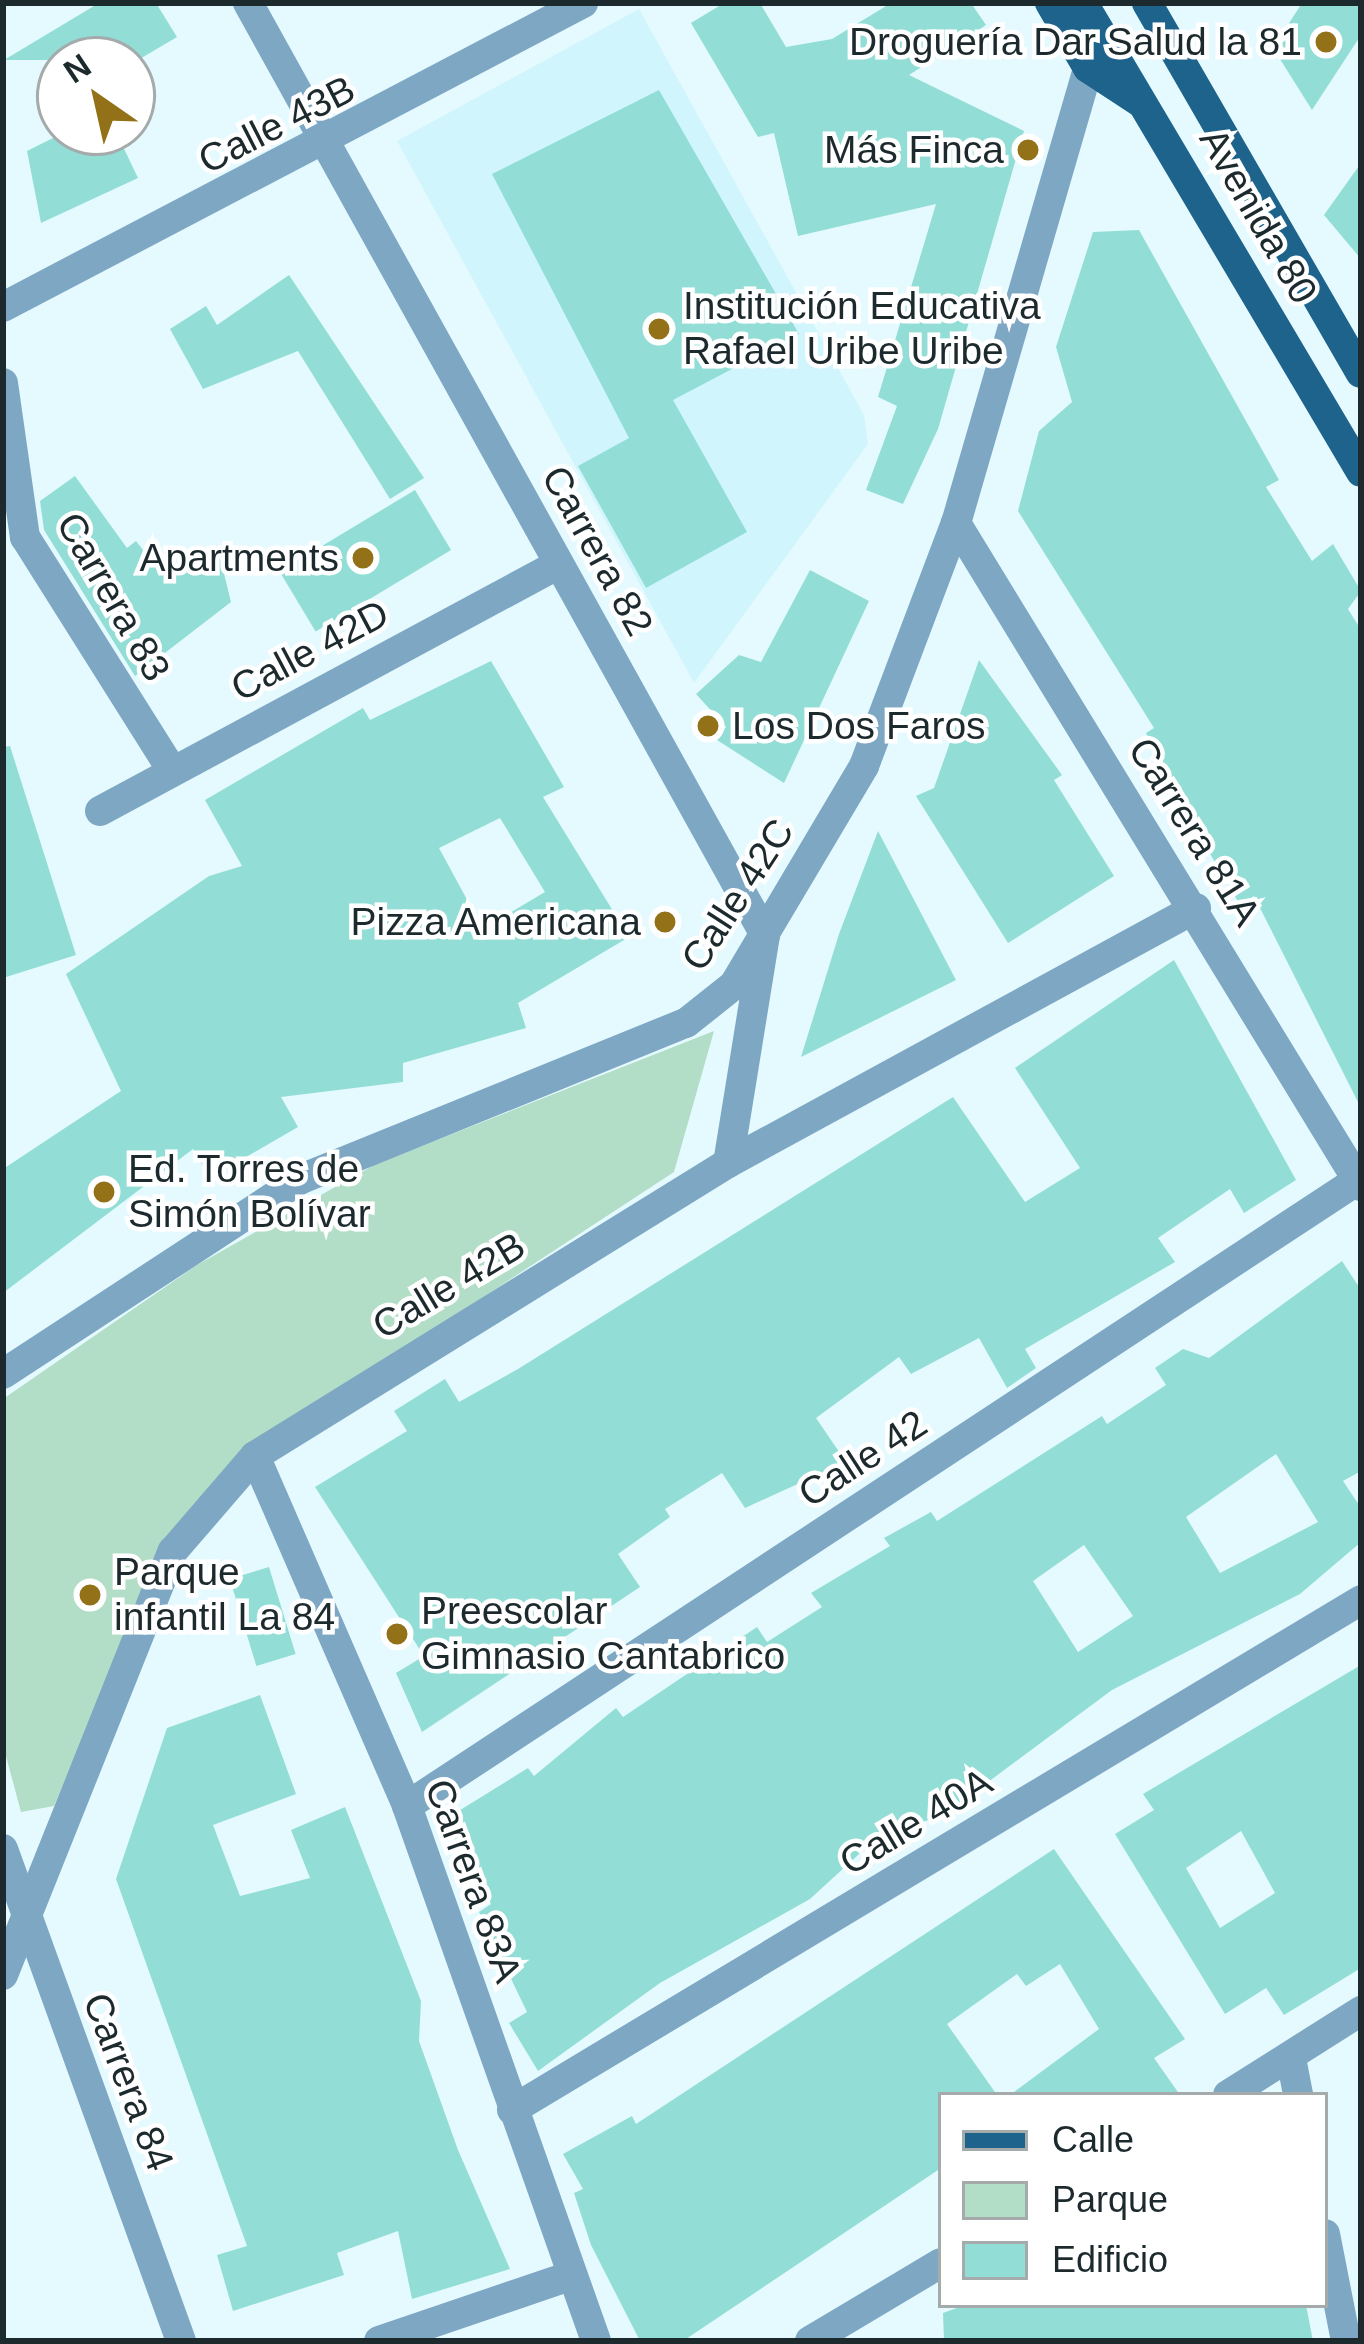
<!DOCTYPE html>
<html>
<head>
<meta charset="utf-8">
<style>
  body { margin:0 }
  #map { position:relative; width:1364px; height:2344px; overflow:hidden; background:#e5faff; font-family:Arial,sans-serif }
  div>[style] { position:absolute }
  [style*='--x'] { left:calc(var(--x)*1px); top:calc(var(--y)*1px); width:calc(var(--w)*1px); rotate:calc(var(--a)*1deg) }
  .built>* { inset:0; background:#d1f5fd }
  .green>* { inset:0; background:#b2ddc7 }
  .building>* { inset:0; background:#92ded6; transform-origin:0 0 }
  .minor>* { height:30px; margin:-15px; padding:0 15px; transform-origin:15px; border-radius:15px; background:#7ea7c4 }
  .major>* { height:30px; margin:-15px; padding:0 15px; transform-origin:15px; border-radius:15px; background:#1e638b }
  .dots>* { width:33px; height:33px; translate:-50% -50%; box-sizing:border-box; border:6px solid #fff; border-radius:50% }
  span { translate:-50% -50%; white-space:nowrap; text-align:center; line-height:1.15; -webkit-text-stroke:9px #fff; paint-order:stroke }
  .poi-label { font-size:39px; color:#1d2a2d }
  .right { translate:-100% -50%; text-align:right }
  .left { translate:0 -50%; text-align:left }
  .street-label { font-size:39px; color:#1d2a2d }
  .frame { position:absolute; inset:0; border:6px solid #1d2a2d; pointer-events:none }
  .legend { position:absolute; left:938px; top:2092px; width:390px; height:216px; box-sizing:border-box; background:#fff; border:3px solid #a5aaab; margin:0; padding:15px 21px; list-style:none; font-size:36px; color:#1d2a2d }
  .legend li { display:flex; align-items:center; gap:24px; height:60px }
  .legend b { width:60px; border:3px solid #a5aaab }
  .north { position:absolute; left:36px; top:36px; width:120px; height:120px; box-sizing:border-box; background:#fff; border:3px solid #a5aaab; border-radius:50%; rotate:326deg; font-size:33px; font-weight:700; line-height:48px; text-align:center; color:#1d2a2d }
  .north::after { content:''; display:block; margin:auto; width:42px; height:54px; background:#927118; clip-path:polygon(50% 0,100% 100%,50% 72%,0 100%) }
</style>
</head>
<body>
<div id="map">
  <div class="built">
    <div style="clip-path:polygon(639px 9px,864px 415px,868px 444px,694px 683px,397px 141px)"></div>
  </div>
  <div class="green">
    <div style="clip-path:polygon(714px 1031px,674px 1172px,349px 1385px,168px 1539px,54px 1806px,21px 1812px,3px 1745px,3px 1399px,197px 1265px,376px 1164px)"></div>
  </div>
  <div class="building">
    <div style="clip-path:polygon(99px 3px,156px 3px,177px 37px,138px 60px,4px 60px)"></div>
    <div style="clip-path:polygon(724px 3px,760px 3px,786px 47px,832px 39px,891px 3px,971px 3px,986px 25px,909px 75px,1024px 131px,938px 429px,903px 504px,866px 490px,897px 406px,878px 397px,936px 204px,798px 236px,774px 133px,758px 137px,691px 23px)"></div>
    <div style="clip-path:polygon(1302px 3px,1361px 3px,1361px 35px,1312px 110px,1273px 48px)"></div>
    <div style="clip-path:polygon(659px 90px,799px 334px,673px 400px,747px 532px,646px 588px,578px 466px,629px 438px,492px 174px)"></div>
    <div style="clip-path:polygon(65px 132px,116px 132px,138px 178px,41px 223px,27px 151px)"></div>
    <div style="clip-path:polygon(1361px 163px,1361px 259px,1324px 215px)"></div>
    <div style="clip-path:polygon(1139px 230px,1279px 480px,1266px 487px,1312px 561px,1333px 544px,1361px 591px,1348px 609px,1361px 630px,1361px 1108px,1254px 896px,1240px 905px,1174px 792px,1146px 733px,1154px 728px,1018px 511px,1039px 431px,1072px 402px,1056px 347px,1093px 232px)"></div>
    <div style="clip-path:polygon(289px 275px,424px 478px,390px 499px,298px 351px,203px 389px,170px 329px,206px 306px,217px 325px)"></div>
    <div style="clip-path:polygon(75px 476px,127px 548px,136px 541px,162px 574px,217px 545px,231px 602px,135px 676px,44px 530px,40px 501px)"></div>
    <div style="left:415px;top:490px;width:70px;height:158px;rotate:59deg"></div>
    <div style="clip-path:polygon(810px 570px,869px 601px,784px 783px,717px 740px,726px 727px,696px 694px,739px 655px,761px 662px)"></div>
    <div style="clip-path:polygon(979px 660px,1062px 775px,1054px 780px,1114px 876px,1008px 943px,916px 796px,934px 788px)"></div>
    <div style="clip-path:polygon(evenodd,491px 661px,564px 787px,543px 797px,629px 937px,518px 1003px,526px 1028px,403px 1063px,403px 1082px,281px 1097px,298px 1127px,210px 1178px,193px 1149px,3px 1293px,3px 1169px,121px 1091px,66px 974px,209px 876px,242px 866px,205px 800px,363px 708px,370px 720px,491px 661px,500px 818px,545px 892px,483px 929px,439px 848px,500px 818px)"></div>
    <div style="clip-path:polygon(10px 746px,76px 955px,3px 978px,3px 747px)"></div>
    <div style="clip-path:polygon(878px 831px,956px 980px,801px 1057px,839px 934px)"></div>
    <div style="clip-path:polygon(1174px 960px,1296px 1180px,1244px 1213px,1230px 1189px,1158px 1238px,1175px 1262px,1025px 1349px,1036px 1368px,1007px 1388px,979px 1338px,911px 1374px,899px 1357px,816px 1418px,846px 1462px,745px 1508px,722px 1473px,665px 1509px,670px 1517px,618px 1554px,640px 1587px,422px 1732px,396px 1673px,424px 1656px,315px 1487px,407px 1431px,394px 1411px,445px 1379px,459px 1402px,518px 1369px,953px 1097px,1025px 1202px,1080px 1168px,1015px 1068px)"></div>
    <div style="clip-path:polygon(evenodd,1342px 1261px,1361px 1290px,1361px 1471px,1343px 1481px,1361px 1508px,1361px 1542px,1300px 1594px,1112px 1690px,949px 1811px,869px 1845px,810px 1899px,660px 1983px,538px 2071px,509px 2023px,527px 2012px,479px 1912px,491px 1904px,444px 1820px,528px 1768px,534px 1776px,616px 1708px,623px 1717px,757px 1627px,767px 1642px,822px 1607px,811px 1593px,890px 1546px,884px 1538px,931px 1512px,937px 1521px,1102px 1416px,1107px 1424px,1166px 1385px,1155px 1368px,1183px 1349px,1209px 1358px,1342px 1261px,1276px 1454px,1318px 1522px,1220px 1573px,1186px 1517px,1276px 1454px,1342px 1261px,1084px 1545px,1133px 1616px,1078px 1652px,1033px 1581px,1084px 1545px)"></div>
    <div style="left:269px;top:1567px;width:91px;height:41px;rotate:73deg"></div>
    <div style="clip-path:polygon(evenodd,1361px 1665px,1361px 1968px,1284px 2015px,1266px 1988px,1225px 2014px,1115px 1834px,1154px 1810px,1143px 1794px,1361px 1665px,1241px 1831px,1275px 1893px,1220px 1928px,1186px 1868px,1241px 1831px)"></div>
    <div style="clip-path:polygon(260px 1695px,296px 1794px,213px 1825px,240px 1896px,310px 1878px,291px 1830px,345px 1807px,421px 2001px,419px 2041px,458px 2150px,510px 2269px,412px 2299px,398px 2231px,337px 2253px,344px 2275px,233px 2311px,217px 2255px,247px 2246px,116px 1879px,167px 1728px)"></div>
    <div style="clip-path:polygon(1054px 1849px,1185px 2039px,1154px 2058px,1180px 2095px,1010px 2095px,1099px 2029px,1060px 1964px,1026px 1986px,1017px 1974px,947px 2024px,997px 2095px,941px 2095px,941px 2168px,683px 2341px,640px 2341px,591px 2245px,574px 2193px,583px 2189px,563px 2154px,632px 2116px,636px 2124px)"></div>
    <div style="clip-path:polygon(965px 2305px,1306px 2305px,1313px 2341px,944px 2341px,943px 2313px)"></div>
  </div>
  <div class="minor">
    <div style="--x:248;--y:3;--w:1066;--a:60.98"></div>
    <div style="--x:765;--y:935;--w:231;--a:99.2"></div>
    <div style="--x:3;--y:307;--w:655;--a:-27.66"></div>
    <div style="--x:3;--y:383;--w:156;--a:81.9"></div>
    <div style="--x:25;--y:537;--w:274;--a:57.8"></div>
    <div style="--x:956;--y:523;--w:777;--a:58.58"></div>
    <div style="--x:100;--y:811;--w:521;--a:-28.29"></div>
    <div style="--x:3;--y:1374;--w:356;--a:-33.2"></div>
    <div style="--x:301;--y:1179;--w:415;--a:-22.1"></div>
    <div style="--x:686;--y:1023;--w:61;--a:-38.4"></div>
    <div style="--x:734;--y:985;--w:255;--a:-59.3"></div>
    <div style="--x:864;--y:766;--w:260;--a:-69.3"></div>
    <div style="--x:956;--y:523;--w:474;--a:-73.8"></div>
    <div style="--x:255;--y:1456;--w:382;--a:66.5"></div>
    <div style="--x:407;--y:1806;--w:567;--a:70.54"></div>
    <div style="--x:407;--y:1806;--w:1142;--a:-33.36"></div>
    <div style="--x:3;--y:1849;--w:523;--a:70.11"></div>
    <div style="--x:3;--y:1975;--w:457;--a:-68.2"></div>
    <div style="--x:173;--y:1551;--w:125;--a:-49.2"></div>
    <div style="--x:255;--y:1456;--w:556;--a:-31.78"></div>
    <div style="--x:728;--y:1163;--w:533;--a:-28.58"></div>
    <div style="--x:1291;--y:2058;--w:38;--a:79"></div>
    <div style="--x:1228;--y:2095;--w:157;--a:-32.3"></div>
    <div style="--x:512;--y:2110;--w:990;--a:-30.99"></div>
    <div style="--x:1325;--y:2234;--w:109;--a:78.9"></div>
    <div style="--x:379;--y:2341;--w:199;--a:-18.8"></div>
    <div style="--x:810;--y:2341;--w:152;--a:-30.8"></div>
  </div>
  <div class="major">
    <div style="--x:1050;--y:3;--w:75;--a:59.7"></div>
    <div style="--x:1088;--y:68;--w:62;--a:33.2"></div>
    <div style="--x:1083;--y:3;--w:545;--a:59.34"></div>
    <div style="--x:1147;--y:3;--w:427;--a:60"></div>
  </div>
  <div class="dots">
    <div style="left:1326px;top:42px;background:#927118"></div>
    <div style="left:1028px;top:150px;background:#927118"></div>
    <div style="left:659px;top:329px;background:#927118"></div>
    <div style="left:363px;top:558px;background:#927118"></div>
    <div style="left:708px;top:726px;background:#927118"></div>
    <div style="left:665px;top:922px;background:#927118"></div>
    <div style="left:104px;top:1192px;background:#927118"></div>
    <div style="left:90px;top:1595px;background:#927118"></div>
    <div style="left:397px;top:1634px;background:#927118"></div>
  </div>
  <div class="poi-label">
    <span class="right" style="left:1302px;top:42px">Droguería Dar Salud la 81</span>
    <span class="right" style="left:1004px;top:150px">Más Finca</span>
    <span class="left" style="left:683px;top:329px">Institución Educativa<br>Rafael Uribe Uribe</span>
    <span class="right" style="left:339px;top:558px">Apartments</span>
    <span class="left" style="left:732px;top:726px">Los Dos Faros</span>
    <span class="right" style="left:641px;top:922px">Pizza Americana</span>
    <span class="left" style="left:128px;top:1192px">Ed. Torres de<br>Simón Bolívar</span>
    <span class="left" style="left:114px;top:1595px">Parque<br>infantil La 84</span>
    <span class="left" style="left:421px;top:1634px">Preescolar<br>Gimnasio Cantabrico</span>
  </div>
  <div class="street-label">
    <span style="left:277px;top:125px;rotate:-27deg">Calle 43B</span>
    <span style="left:1258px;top:216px;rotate:60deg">Avenida 80</span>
    <span style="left:597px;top:551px;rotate:61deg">Carrera 82</span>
    <span style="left:113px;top:597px;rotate:60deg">Carrera 83</span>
    <span style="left:310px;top:651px;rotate:-28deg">Calle 42D</span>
    <span style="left:1194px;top:832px;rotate:58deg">Carrera 81A</span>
    <span style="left:738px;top:895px;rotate:-57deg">Calle 42C</span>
    <span style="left:449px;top:1286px;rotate:-31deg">Calle 42B</span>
    <span style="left:863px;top:1459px;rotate:-33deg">Calle 42</span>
    <span style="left:916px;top:1822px;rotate:-31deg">Calle 40A</span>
    <span style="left:473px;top:1881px;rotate:70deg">Carrera 83A</span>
    <span style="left:128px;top:2082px;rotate:69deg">Carrera 84</span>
  </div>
  <div class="frame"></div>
  <ul class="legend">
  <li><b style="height:15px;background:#1e638b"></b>Calle</li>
  <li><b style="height:33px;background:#b2ddc7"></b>Parque</li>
  <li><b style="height:33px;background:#92ded6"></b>Edificio</li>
  </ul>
  <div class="north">N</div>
</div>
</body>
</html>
